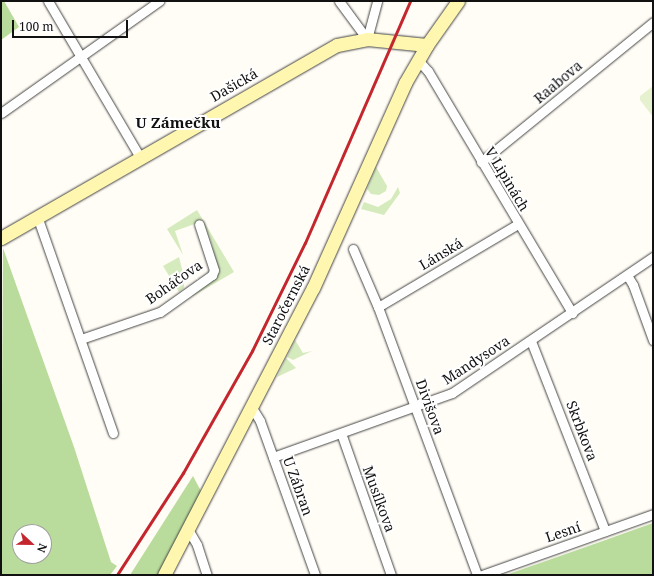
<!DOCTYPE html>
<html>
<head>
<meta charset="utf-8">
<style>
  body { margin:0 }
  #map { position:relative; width:654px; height:576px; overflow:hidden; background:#fffdf5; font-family:"Noto Serif",serif }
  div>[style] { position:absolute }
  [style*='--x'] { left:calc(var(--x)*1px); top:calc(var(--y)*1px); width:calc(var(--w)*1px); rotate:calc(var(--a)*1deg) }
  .green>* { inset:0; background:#d5ebbd }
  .forest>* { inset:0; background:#b9dc9c }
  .pitch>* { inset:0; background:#e6f2cf }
  .roads { filter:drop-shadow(0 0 1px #444) drop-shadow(0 0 1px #444) }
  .minor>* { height:9px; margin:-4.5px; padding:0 4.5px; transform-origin:4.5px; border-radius:4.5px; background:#fff }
  .secondary>* { height:13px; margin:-6.5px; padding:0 6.5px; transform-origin:6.5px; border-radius:6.5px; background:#fff6b0 }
  .rail>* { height:2.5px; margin:-1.25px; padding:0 1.25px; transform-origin:1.25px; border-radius:1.25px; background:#c4262e }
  span { translate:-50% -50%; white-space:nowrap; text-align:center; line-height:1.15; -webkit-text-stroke:4px #fff; paint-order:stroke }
  .street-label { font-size:14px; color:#111 }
  .neighbourhood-label { font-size:15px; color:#111; font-weight:700 }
  .frame { position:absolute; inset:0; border:2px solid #111; pointer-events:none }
  .north { position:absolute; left:12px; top:524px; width:40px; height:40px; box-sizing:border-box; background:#fff; border:1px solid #a0a0a0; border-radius:50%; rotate:112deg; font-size:11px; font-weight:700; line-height:16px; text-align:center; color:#111 }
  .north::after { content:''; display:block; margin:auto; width:14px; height:18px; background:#c4262e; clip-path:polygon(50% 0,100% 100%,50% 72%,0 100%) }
  .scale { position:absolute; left:12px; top:20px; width:116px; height:18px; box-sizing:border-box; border:2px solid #111; border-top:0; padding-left:5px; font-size:12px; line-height:14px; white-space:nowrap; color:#111; -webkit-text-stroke:3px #fff; paint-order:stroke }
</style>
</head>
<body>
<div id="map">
  <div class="green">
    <div style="clip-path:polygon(376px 167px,387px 186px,386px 191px,379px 195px,371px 194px,367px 189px)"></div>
    <div style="clip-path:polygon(398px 187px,400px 193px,384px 215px,361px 209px,364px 202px,378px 207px,391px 199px)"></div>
    <div style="clip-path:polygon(197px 210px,234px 272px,193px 296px,190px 292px,215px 266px,212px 244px,203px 221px,175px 231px,183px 255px,167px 229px)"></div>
    <div style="clip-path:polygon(179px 257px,184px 277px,184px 288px,179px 292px,163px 266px)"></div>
    <div style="clip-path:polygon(295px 340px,303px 353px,312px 351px,293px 360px,287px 357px)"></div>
    <div style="clip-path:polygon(286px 358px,296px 368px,277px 377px)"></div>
  </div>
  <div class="forest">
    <div style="clip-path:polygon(1px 1px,4px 1px,19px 27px,1px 40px)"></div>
    <div style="clip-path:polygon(evenodd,3px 248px,74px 447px,111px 562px,117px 566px,110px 575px,1px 575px,3px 248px,20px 532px,44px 532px,44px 556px,20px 556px,20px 532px)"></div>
    <div style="clip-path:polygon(193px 476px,202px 493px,158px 575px,130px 575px)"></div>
    <div style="clip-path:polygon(653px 523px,653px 575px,506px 575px,600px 542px)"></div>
  </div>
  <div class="pitch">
    <div style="clip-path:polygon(653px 86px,653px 117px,640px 100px,640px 96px)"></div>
  </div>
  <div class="roads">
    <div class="minor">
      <div style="--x:48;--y:1;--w:181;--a:59.5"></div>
      <div style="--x:339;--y:1;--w:47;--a:53.6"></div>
      <div style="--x:367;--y:39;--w:39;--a:-75"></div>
      <div style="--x:418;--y:60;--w:15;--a:48"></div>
      <div style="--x:428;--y:71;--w:282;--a:59.2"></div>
      <div style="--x:1;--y:113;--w:194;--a:-35.3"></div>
      <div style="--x:481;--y:162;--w:222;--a:-39.1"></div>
      <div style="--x:37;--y:216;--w:230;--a:70.7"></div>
      <div style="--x:353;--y:249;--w:63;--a:66.7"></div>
      <div style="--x:378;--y:307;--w:286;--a:69.7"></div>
      <div style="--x:627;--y:275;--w:12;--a:59"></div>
      <div style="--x:633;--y:285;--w:59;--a:70"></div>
      <div style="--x:378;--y:307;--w:163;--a:-30.7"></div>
      <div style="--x:81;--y:339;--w:83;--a:-18.9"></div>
      <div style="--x:160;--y:312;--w:64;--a:-35.4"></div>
      <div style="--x:212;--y:275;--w:5;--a:-68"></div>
      <div style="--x:214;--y:270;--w:48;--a:-108.1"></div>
      <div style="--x:531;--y:341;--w:204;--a:68.7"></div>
      <div style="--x:252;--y:408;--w:15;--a:58"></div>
      <div style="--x:260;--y:421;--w:164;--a:70.3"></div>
      <div style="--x:341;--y:433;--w:151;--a:70.6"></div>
      <div style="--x:273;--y:457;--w:190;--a:-19.7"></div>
      <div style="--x:452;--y:393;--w:243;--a:-34.1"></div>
      <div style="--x:189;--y:531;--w:16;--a:60"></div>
      <div style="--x:197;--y:545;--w:32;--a:72"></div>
      <div style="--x:482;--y:575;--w:182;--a:-19.6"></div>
    </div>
    <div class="secondary">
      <div style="--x:1;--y:238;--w:387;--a:-29.9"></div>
      <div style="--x:337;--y:45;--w:31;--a:-11"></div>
      <div style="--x:367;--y:39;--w:60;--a:5.7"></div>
      <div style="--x:164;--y:575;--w:323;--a:-62.6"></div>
      <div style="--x:313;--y:288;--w:225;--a:-65.8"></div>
      <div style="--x:405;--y:83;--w:44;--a:-59.9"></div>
      <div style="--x:427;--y:45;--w:54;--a:-54.8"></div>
    </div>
  </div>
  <div class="rail">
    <div style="--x:117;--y:575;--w:121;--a:-57.1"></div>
    <div style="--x:183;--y:473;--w:140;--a:-60.5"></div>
    <div style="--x:252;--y:351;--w:120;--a:-63.9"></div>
    <div style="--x:305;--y:243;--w:264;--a:-66.5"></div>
  </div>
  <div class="street-label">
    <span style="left:558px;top:82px;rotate:-40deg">Raabova</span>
    <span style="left:234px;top:85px;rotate:-30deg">Dašická</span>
    <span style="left:507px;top:179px;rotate:59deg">V Lipinách</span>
    <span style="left:441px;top:254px;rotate:-31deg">Lánská</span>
    <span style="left:174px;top:282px;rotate:-35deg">Boháčova</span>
    <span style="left:286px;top:305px;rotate:-63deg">Staročernská</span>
    <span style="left:476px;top:360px;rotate:-33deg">Mandysova</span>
    <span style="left:430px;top:407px;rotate:70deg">Divišova</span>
    <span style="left:582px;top:431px;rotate:69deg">Skrbkova</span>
    <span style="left:298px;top:486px;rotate:70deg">U Zábran</span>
    <span style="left:379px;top:499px;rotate:70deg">Musílkova</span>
    <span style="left:563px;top:532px;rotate:-19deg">Lesní</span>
  </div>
  <div class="neighbourhood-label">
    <span style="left:178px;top:123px">U Zámečku</span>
  </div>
  <div class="frame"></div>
  <div class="north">N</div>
  <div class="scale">100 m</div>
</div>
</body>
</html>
